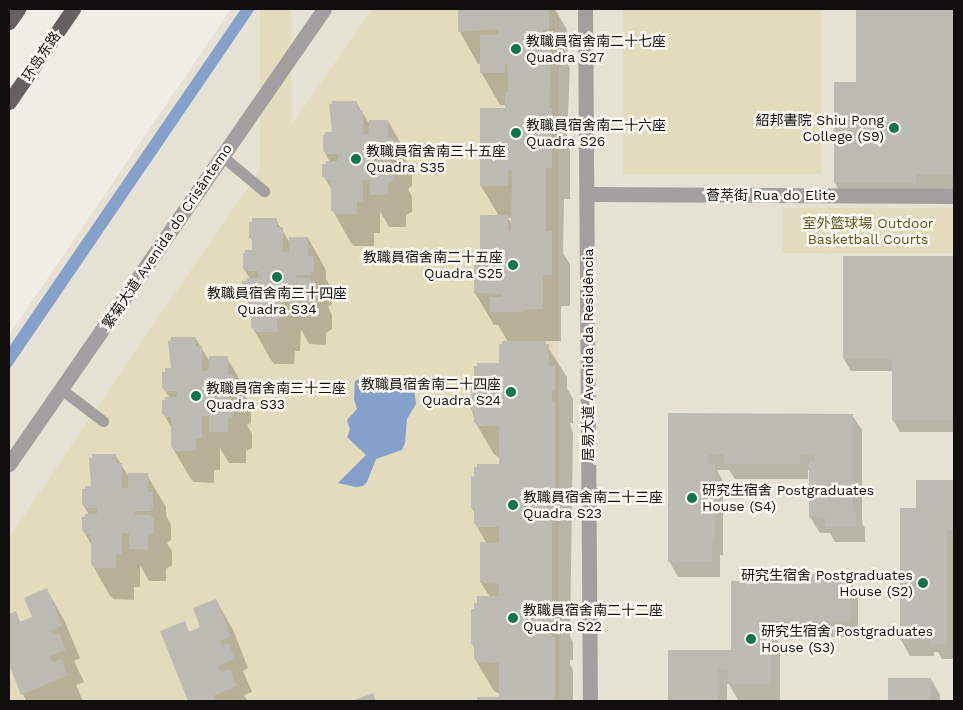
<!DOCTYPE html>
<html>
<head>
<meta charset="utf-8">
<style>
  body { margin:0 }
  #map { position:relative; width:963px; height:710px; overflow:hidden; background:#efeee6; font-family:"Work Sans","Noto Sans SC",sans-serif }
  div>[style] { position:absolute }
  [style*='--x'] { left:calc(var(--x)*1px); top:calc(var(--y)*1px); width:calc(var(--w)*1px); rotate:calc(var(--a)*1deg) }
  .built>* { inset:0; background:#e5e2d3 }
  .green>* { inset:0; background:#e3dcbc; transform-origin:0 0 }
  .water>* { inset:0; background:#86a0cc }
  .shadow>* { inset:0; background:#0003 }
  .building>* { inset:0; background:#bbbab3; transform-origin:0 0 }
  .lane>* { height:11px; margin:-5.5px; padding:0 5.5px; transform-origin:5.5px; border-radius:5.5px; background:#a39fa0 }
  .street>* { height:15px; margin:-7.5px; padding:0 7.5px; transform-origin:7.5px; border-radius:7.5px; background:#a39fa0 }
  .primary>* { height:15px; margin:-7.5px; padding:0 7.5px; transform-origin:7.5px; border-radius:7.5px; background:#666061 }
  .dots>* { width:14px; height:14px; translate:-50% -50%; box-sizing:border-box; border:2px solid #fcfbf4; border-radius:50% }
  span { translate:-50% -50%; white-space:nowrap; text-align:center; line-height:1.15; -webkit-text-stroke:5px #fcfbf4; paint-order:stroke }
  .poi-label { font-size:14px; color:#100f0d }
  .left { translate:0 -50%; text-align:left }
  .right { translate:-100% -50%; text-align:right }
  .street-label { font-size:14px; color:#100f0d }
  .park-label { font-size:14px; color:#625618 }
  .frame { position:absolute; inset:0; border:10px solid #100f0d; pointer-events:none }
</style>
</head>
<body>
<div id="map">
  <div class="built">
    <div style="clip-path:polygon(231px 9px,954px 9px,954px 701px,9px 701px,9px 335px)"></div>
  </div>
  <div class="green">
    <div style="left:260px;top:9px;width:31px;height:445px"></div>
    <div style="clip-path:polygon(372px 9px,559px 9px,559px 701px,9px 701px,9px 538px,137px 348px)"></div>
    <div style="left:623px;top:9px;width:198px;height:165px"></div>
    <div style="left:954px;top:208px;width:45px;height:172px;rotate:90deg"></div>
  </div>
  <div class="water">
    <div style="clip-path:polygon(241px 9px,255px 9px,9px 370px,9px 347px)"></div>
    <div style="clip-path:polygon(365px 377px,371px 378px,387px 389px,409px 385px,414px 389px,416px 404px,407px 419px,405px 443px,402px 450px,376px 459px,367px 482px,363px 486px,356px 487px,338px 483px,366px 455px,347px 437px,350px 430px,347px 420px,357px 409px,354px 399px,355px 381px)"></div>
  </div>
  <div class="shadow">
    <div style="clip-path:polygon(evenodd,460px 9px,555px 9px,567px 30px,567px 60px,565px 60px,570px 68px,567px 136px,570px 141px,570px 199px,564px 199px,563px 253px,570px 264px,570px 306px,561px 306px,561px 341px,544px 341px,567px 377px,567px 388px,573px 399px,573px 423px,570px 423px,573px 434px,570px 637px,573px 642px,573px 660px,570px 660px,570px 664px,573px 670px,573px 701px,478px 701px,478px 698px,500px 699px,500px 694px,494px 691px,475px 659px,475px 649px,472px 643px,475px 610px,478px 604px,490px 597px,481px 583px,481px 544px,487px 544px,475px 523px,475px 513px,472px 508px,475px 478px,500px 465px,500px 458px,494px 454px,475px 422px,472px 410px,478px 381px,475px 375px,500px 364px,508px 342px,498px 325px,494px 325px,475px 293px,481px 257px,499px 216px,481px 186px,506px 105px,500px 105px,481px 72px,481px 63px,478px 64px,460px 32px,460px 9px,508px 218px,513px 218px,513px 225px,508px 218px)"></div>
    <div style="clip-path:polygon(858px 9px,954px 9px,954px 189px,844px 199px,835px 183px,858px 84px)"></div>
    <div style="clip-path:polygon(356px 102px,370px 125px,388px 121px,406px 153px,406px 161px,412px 171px,412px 186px,408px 189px,412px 197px,412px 212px,406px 215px,406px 227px,389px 227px,380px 211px,380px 233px,374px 233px,374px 246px,354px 246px,351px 243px,333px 211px,333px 192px,324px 177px,330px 162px,324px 151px,333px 133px)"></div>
    <div style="clip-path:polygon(276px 220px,290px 243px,308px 238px,326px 270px,326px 279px,332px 289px,332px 304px,328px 307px,332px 315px,332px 329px,326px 333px,326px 345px,309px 344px,301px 329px,300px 351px,295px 351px,294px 364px,274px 364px,271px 360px,253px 328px,253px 310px,243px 294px,250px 279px,244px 269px,253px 251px,253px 243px,250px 237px)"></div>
    <div style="clip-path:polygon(844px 257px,954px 257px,954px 432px,900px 432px,893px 420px,894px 371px,851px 371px,844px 359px)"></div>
    <div style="clip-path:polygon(196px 339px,210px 362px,227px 358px,246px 390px,246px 398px,251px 408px,251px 423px,247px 425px,252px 434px,252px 448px,246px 451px,246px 463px,229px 463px,220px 448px,220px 470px,214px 470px,214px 483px,194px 482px,191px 479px,172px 447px,172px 429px,163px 413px,170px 398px,163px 388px,173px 370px)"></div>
    <div style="clip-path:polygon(669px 414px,852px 415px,862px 430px,862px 523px,865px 528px,865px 542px,835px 542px,830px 533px,820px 533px,810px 517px,810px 470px,808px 470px,808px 479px,735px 479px,729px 470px,717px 470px,723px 481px,723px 555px,720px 555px,720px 577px,678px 577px,669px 561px)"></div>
    <div style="clip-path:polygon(116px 456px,130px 479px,147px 475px,166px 507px,166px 515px,171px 525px,171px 540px,167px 543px,172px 551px,172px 565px,166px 569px,166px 581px,149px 581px,140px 565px,140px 587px,134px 587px,134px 600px,114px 599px,110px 596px,92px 564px,92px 546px,83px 530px,90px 516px,83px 505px,92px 487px)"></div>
    <div style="clip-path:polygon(917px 481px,954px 481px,954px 659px,942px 659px,938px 652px,934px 652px,934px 656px,910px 656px,901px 640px,917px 509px)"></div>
    <div style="clip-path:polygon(761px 572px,765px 579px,827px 572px,831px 579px,849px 579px,858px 594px,858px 637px,775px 637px,780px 645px,780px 700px,738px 700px,729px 684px,727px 684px,727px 701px,669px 701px,669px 651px,732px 651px,751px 582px)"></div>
    <div style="clip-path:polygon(47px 590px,65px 622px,80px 658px,74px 661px,84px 682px,76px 685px,83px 701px,26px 701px,9px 662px,9px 615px,15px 613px,21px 623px,33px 618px)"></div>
    <div style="clip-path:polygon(216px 600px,234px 632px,248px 668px,243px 671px,252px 692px,244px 695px,248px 701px,189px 701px,162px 632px,184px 623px,190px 633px,202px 628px)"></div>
    <div style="clip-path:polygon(889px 679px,931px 679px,940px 695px,940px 701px,889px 701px)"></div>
  </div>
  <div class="building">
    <div style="clip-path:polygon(458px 9px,549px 9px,549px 29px,543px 29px,543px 35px,552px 35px,549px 108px,552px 108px,552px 168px,546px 168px,546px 231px,552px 231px,552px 275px,543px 275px,543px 309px,524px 309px,524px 312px,490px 312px,490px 297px,502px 297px,502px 294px,474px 293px,474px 256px,480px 256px,480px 215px,508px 215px,508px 231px,511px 231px,512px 171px,508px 171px,508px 186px,480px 186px,480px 108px,505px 108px,505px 92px,508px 92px,508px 64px,505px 64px,505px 73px,480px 73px,480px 35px,499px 35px,499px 29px,458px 32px)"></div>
    <div style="clip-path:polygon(856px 9px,954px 9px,954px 174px,916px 174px,916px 183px,834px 183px,834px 82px,856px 82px)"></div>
    <div style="clip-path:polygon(332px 101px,357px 101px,357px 110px,363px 110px,363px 134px,369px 134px,369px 120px,388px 120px,388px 138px,394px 138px,394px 154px,392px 154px,392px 157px,375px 157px,375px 161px,392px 161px,392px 164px,395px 164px,395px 179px,388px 183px,388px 195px,370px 195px,370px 180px,363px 180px,363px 202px,357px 201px,357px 214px,335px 214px,335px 211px,331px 211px,331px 180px,325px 180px,325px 177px,322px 177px,322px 164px,326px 164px,326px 161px,338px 161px,338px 154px,326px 154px,326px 152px,323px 151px,323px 135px,325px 135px,325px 132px,332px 132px,329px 104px,332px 104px)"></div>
    <div style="clip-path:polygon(252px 218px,277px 218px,277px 227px,283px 227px,283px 252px,289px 252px,289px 237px,308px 237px,308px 256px,314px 256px,314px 272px,311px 272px,311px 275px,296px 275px,296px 278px,311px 278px,311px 281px,315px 281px,315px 297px,308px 301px,308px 313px,290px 313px,290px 298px,283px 297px,282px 319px,277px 319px,277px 332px,254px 332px,254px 328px,251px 328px,251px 298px,245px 298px,245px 295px,242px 295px,242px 281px,246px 281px,246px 278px,258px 278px,258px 271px,246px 271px,246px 269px,243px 269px,243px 253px,245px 253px,245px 250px,252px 250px,252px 238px,249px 238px,249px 222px,252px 222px)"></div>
    <div style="clip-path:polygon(843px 256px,954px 256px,954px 420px,892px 420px,892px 359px,843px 359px)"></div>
    <div style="clip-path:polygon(171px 337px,196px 337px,196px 346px,202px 346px,202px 371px,208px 371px,209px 356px,228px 356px,228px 375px,234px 375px,233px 391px,231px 394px,215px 394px,215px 397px,231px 398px,231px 400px,234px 400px,234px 416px,228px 419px,228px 432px,209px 432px,209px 416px,202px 416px,202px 438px,196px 438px,196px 451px,174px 451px,174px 447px,171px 447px,171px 417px,165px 417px,165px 414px,162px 414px,162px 400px,165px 400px,165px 397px,177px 397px,177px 391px,165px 391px,165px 388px,162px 388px,162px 372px,165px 372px,165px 368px,171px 368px,168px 341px,171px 341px)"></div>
    <div style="clip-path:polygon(502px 341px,546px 341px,546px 344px,549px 344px,549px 366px,555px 366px,555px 391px,552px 391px,552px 401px,555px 401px,555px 492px,552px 492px,552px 502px,555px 502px,555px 517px,552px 517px,552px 609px,555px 609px,555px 628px,552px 628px,552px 637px,555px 637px,555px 701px,477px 701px,477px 697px,499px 697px,499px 663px,477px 662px,477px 659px,474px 659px,474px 644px,471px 644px,471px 609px,474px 609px,474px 603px,477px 603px,477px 596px,499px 596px,499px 584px,480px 583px,480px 542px,499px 543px,499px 527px,477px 527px,477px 524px,474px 524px,474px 508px,471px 508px,471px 476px,474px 477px,474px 467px,477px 467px,477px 464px,499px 464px,499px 426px,477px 426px,477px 423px,474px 423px,474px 410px,471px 410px,471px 382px,477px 382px,477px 376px,474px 376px,474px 366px,477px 366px,477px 363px,499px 363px,499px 344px,502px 344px)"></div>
    <div style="clip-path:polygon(668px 413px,853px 414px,853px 511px,856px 511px,856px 527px,825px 527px,825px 517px,809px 517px,809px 461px,815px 461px,815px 454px,800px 454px,800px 464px,724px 464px,724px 454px,709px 454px,709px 464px,715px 464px,715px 540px,712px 540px,712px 562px,668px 562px)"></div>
    <div style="clip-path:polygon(92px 454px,116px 454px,116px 463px,122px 463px,122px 488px,128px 488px,128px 473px,148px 473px,148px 492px,153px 492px,153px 508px,151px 508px,151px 511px,135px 511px,135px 515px,151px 515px,151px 517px,154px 517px,154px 533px,148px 536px,148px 549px,129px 549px,129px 533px,122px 533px,122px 555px,116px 555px,116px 568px,94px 568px,94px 565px,91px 565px,91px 534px,85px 534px,85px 531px,82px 531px,82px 517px,85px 517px,85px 514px,97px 514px,97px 508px,85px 508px,85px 505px,82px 505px,82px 489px,85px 489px,85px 486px,91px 486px,89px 458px,92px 458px)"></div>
    <div style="clip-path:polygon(916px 480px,954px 480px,954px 530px,947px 530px,947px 644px,931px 644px,931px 637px,925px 637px,925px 640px,900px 640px,900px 508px,916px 508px)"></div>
    <div style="clip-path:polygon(750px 571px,762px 571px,762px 577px,772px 577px,772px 571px,828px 571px,828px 577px,850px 577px,850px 621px,765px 621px,765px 628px,772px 628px,771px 684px,728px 684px,728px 669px,718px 669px,718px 701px,668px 701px,668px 650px,731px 650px,731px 581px,750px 581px)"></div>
    <div style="clip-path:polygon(47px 588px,62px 626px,51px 630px,53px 635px,59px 633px,66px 650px,50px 656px,52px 662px,62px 659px,68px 675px,21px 695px,9px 664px,9px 614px,16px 611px,20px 622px,32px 617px,24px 598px)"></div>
    <div style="clip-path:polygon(216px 599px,231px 636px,220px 641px,222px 645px,228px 643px,235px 659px,218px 666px,221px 672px,230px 669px,237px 686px,213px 696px,215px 701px,188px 701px,160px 631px,185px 621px,189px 632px,200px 627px,193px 608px)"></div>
    <div style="left:888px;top:678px;width:43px;height:23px"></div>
    <div style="clip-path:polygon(373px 693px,376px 701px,352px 701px)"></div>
  </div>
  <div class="lane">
    <div style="--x:222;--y:156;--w:55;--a:39.8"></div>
    <div style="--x:61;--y:389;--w:53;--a:37.3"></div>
  </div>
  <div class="street">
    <div style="--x:585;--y:9;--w:692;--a:89.59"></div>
    <div style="--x:587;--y:194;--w:367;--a:0.3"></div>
    <div style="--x:9;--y:464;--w:553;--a:-55.3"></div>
  </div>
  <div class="primary">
    <div style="--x:9;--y:22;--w:16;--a:-55"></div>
    <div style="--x:9;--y:102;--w:113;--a:-55.5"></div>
  </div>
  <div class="dots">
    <div style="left:516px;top:49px;background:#0b754d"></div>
    <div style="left:894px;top:128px;background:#0b754d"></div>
    <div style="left:516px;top:133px;background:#0b754d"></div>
    <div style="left:356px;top:159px;background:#0b754d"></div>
    <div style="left:513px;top:265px;background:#0b754d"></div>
    <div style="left:277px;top:277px;background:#0b754d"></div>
    <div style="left:511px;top:392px;background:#0b754d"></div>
    <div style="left:196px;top:396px;background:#0b754d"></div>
    <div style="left:692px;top:498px;background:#0b754d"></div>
    <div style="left:513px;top:505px;background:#0b754d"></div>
    <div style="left:923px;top:583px;background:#0b754d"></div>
    <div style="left:513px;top:618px;background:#0b754d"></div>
    <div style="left:751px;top:639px;background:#0b754d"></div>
  </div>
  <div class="poi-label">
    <span class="left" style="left:526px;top:49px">教職員宿舍南二十七座<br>Quadra S27</span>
    <span class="right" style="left:884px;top:128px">紹邦書院 Shiu Pong<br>College (S9)</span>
    <span class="left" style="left:526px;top:133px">教職員宿舍南二十六座<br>Quadra S26</span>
    <span class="left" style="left:366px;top:159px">教職員宿舍南三十五座<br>Quadra S35</span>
    <span class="right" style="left:503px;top:265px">教職員宿舍南二十五座<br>Quadra S25</span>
    <span style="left:277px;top:301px">教職員宿舍南三十四座<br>Quadra S34</span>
    <span class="right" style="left:501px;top:392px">教職員宿舍南二十四座<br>Quadra S24</span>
    <span class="left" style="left:206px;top:396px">教職員宿舍南三十三座<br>Quadra S33</span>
    <span class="left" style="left:702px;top:498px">研究生宿舍 Postgraduates<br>House (S4)</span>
    <span class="left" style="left:523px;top:505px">教職員宿舍南二十三座<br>Quadra S23</span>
    <span class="right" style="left:913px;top:583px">研究生宿舍 Postgraduates<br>House (S2)</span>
    <span class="left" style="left:523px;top:618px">教職員宿舍南二十二座<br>Quadra S22</span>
    <span class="left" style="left:761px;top:639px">研究生宿舍 Postgraduates<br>House (S3)</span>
  </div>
  <div class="street-label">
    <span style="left:41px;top:56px;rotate:-56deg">环岛东路</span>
    <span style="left:771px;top:195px">薈萃街 Rua do Elite</span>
    <span style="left:167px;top:236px;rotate:-56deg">繁菊大道 Avenida do Crisântemo</span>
    <span style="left:588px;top:355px;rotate:-90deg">居易大道 Avenida da Residência</span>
  </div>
  <div class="park-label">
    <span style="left:868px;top:231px">室外籃球場 Outdoor<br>Basketball Courts</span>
  </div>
  <div class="frame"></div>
</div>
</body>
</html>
